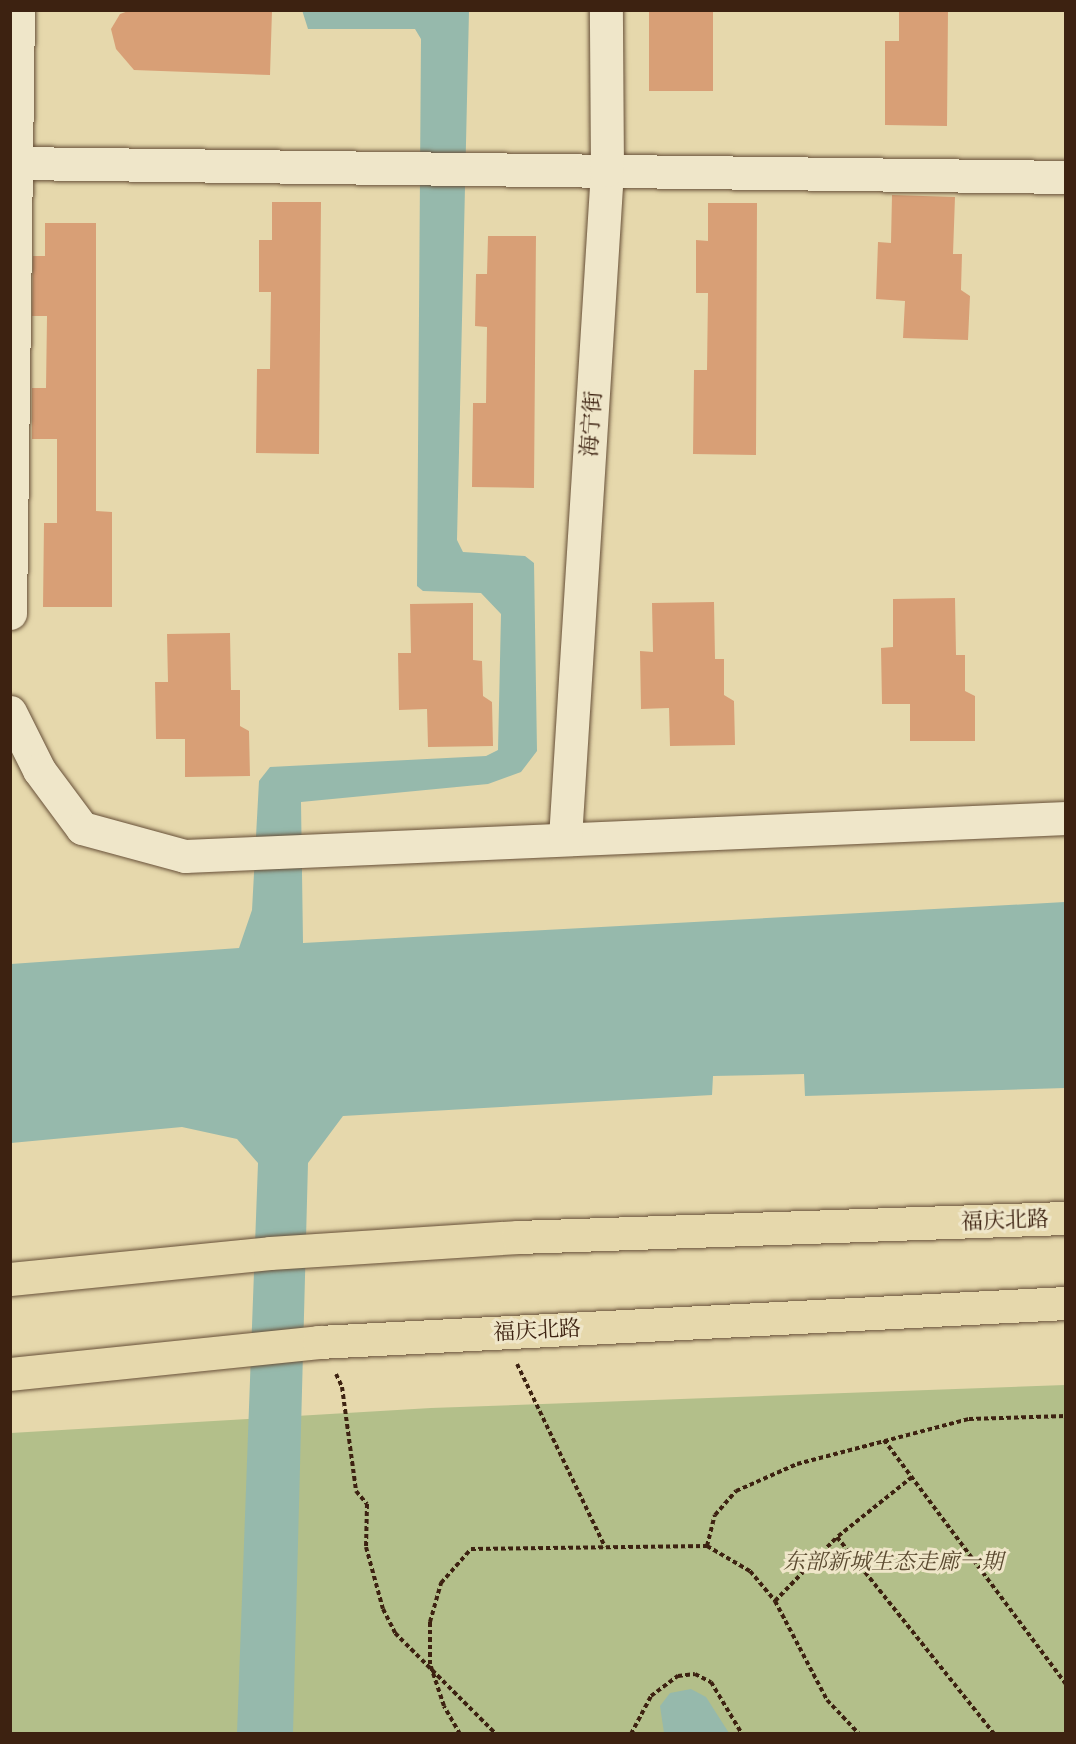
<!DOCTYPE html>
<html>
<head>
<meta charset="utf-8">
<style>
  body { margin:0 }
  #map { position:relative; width:1076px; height:1744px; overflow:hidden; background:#e6d8ac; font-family:"Gentium Book Plus","Noto Serif SC",serif }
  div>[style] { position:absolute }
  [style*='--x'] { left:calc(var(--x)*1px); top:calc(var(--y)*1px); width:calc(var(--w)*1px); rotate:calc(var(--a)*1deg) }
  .green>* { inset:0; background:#b3bf8a }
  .water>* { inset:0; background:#96b9ac }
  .building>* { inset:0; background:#d89f76; transform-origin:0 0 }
  .path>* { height:4px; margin-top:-2px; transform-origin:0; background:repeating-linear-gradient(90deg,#3d2211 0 4.5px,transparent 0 7.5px) }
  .roads { filter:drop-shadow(0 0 2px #675038) drop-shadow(0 0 2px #675038) }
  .minor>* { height:33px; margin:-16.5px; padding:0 16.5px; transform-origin:16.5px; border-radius:16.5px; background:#efe6c9 }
  .major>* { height:33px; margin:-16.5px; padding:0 16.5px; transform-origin:16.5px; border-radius:16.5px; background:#e6d8ac }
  span { translate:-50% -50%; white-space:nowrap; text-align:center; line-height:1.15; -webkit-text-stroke:6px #efe6c9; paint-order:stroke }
  .street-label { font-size:22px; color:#3d2211 }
  .park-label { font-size:22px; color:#5a492f; font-style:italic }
  .frame { position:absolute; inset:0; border:12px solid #3d2211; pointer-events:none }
</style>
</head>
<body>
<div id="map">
  <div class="green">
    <div style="clip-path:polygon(1065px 1385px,1065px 1733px,11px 1734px,11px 1433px,431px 1408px)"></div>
  </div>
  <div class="water">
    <div style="clip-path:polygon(302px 10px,469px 11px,457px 540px,463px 552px,525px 556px,534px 563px,537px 751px,521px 772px,488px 784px,301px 802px,303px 943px,1065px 902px,1065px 1088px,805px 1096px,804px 1074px,713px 1076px,712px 1095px,343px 1116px,308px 1163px,293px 1733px,237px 1733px,258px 1163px,237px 1139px,182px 1127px,11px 1143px,11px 964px,239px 948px,252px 910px,259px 781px,270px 767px,486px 756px,498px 750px,501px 614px,481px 593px,423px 591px,417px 586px,421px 39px,415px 29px,308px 29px)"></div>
    <div style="clip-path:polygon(691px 1689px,706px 1697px,729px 1733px,664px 1733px,660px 1706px,670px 1693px)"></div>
  </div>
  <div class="building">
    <div style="clip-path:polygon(131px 10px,272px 10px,270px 75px,134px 70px,116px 49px,111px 29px,120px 14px)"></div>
    <div style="left:649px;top:10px;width:64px;height:81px"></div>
    <div style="clip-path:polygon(899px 10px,948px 10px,947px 126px,885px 125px,885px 41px,899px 41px)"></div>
    <div style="clip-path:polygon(892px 195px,955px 197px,953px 254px,962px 254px,961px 290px,970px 296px,968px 340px,903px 338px,905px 301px,876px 299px,878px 242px,891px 243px)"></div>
    <div style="clip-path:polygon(272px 202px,321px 202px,319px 454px,256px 453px,257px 369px,270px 369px,271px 292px,259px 292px,259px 240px,272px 240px)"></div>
    <div style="clip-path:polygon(708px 203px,757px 203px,756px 455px,693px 454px,694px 370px,707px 370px,708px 293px,696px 293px,696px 240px,708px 241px)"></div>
    <div style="clip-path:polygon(45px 223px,96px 223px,96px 511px,112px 512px,112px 607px,43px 607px,44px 523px,57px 523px,57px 439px,32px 439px,32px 388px,46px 388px,47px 316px,32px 316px,33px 256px,45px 256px)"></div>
    <div style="clip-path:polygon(488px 236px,536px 236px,534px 488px,472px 487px,473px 403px,486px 403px,487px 327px,475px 326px,476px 274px,487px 274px)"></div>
    <div style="clip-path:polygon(955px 598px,956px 655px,965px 655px,965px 691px,975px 696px,975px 741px,910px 741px,910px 704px,882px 704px,881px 648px,893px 647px,893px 599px)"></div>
    <div style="clip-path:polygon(714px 602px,715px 659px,724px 659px,724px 695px,734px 701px,735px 745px,670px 746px,669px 708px,641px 709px,640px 651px,653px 652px,652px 603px)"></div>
    <div style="clip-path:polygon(473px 603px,473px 660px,482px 661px,483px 696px,492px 702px,493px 746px,428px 747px,427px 709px,399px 710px,398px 653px,411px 653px,410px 604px)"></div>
    <div style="clip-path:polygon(230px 633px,231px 690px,240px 690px,240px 726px,249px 731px,250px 776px,185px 777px,185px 739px,156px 739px,155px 682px,168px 682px,167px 634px)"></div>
  </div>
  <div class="path">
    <div style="--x:517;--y:1364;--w:203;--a:64.3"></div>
    <div style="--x:336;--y:1374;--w:14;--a:65"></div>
    <div style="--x:342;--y:1387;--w:105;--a:82.3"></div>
    <div style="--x:356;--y:1491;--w:17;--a:50"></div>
    <div style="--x:367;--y:1504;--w:43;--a:91.3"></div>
    <div style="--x:366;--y:1547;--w:64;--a:74.7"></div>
    <div style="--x:383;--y:1609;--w:27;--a:63"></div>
    <div style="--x:395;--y:1633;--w:143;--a:45"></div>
    <div style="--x:884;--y:1440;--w:304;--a:53.3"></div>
    <div style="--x:912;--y:1477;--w:96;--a:141.3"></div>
    <div style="--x:837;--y:1537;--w:252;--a:51.4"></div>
    <div style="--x:707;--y:1546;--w:32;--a:-76"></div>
    <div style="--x:715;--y:1515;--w:32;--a:-49"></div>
    <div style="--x:736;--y:1491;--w:67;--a:-23.9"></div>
    <div style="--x:797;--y:1464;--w:178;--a:-14.7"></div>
    <div style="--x:969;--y:1419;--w:97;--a:-1.8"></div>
    <div style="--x:775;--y:1601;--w:89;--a:-45.9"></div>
    <div style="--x:460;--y:1734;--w:32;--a:-120"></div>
    <div style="--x:444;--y:1706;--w:44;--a:-108.4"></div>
    <div style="--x:430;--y:1664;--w:42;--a:-90"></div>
    <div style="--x:430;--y:1622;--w:41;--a:-74.2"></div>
    <div style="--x:441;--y:1583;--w:45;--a:-48.6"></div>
    <div style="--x:471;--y:1549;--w:236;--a:-0.7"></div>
    <div style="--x:707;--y:1546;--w:50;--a:30.2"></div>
    <div style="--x:750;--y:1571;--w:39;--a:50"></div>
    <div style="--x:775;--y:1601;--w:112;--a:62.3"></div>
    <div style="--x:827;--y:1700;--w:47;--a:46.7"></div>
    <div style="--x:631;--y:1734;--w:43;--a:-62.2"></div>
    <div style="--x:651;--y:1696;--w:34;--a:-37"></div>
    <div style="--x:678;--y:1676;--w:17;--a:-7"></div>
    <div style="--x:695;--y:1674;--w:18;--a:27"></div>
    <div style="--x:711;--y:1682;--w:61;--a:59.2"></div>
  </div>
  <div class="roads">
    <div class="minor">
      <div style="--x:15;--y:163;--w:1051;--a:0.76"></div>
      <div style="--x:10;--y:613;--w:603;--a:-89.24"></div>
      <div style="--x:10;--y:712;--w:65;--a:63.4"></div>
      <div style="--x:39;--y:770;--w:72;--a:53.4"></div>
      <div style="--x:82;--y:828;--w:107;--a:15.2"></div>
      <div style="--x:185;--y:856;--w:882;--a:-2.47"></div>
      <div style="--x:565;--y:838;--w:669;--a:-86.4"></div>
      <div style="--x:607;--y:170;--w:160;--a:-90.4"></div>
    </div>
    <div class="major">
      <div style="--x:10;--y:1279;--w:261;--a:-5.7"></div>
      <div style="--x:270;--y:1253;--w:249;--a:-3.7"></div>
      <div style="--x:518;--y:1237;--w:548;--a:-1.99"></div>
      <div style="--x:10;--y:1374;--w:311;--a:-5.9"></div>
      <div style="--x:319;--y:1342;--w:748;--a:-2.99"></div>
    </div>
  </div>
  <div class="street-label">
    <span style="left:591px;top:424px;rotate:-86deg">海宁街</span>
    <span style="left:1005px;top:1220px;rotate:-2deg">福庆北路</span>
    <span style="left:537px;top:1330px;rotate:-3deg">福庆北路</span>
  </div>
  <div class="park-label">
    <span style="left:893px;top:1562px">东部新城生态走廊一期</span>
  </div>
  <div class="frame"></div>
</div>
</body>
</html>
